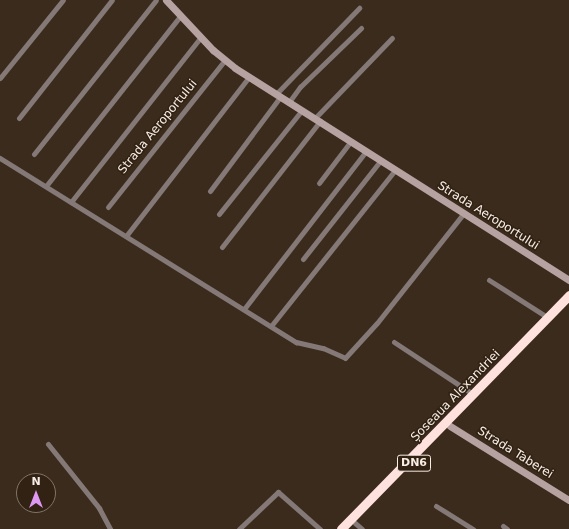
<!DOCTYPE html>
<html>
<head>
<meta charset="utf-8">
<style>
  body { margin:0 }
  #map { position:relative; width:569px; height:529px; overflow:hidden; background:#3b2b1d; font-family:"DejaVu Sans",sans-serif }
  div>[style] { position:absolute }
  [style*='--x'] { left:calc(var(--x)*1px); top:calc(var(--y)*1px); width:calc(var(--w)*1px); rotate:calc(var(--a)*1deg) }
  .street>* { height:5px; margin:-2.5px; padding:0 2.5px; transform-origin:2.5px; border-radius:2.5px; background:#857978 }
  .secondary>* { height:7px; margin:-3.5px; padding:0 3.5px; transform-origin:3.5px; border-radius:3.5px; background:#b6a3a1 }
  .highway>* { height:9px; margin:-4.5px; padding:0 4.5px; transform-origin:4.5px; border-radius:4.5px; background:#ffe1dd }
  span { translate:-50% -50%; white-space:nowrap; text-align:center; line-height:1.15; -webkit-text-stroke:3px #312214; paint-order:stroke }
  .shield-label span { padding:1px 3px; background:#312214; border:1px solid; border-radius:3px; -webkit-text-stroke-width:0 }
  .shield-label { font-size:11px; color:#f8eee5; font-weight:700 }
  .street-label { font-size:12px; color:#f8eee5 }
  .north { position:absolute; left:16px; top:473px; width:40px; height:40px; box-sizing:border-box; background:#312214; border:1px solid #817468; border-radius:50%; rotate:0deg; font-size:11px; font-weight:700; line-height:16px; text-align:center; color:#f8eee5 }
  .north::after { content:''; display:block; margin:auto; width:14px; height:18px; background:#df98f1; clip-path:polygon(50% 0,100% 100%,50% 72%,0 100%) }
</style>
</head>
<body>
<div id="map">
  <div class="street">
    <div style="--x:0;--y:78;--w:100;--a:-51.1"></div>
    <div style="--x:276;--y:94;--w:120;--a:-46"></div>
    <div style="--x:289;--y:102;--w:19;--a:-54"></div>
    <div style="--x:300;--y:87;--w:85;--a:-44"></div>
    <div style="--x:19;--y:118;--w:150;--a:-51.8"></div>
    <div style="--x:315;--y:118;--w:111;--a:-46.1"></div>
    <div style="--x:34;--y:154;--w:196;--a:-51.6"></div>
    <div style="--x:0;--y:158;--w:349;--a:31.9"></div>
    <div style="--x:296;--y:342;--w:28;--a:13"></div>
    <div style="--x:323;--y:348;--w:24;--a:24"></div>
    <div style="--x:345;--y:358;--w:47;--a:-47.6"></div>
    <div style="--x:377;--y:323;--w:140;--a:-51.7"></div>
    <div style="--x:319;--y:183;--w:53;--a:-52.7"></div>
    <div style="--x:46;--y:186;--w:218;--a:-51.7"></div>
    <div style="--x:210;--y:191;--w:117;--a:-53.3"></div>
    <div style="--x:71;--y:202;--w:210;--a:-51.8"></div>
    <div style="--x:108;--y:207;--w:188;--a:-51.5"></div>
    <div style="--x:219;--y:214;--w:133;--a:-51.4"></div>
    <div style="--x:126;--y:236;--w:201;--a:-52.3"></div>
    <div style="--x:222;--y:247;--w:160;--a:-52.1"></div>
    <div style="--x:303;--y:259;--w:126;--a:-51.8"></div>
    <div style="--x:489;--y:280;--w:69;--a:32.5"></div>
    <div style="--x:244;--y:309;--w:200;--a:-52.3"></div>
    <div style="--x:271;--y:326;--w:199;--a:-51.5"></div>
    <div style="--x:394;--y:342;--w:95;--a:33.4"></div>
    <div style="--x:48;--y:444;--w:82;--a:51.4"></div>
    <div style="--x:99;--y:508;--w:24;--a:62"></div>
    <div style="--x:436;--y:506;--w:44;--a:31.9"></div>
    <div style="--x:355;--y:523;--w:9;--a:41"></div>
    <div style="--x:503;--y:526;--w:5;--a:37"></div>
    <div style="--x:239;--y:529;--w:54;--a:-43.5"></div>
    <div style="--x:278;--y:492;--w:56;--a:41.4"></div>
  </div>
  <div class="secondary">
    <div style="--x:166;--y:0;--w:69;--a:46.8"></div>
    <div style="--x:213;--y:50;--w:28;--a:39"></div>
    <div style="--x:235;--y:68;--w:396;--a:32.4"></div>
    <div style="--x:450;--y:426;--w:140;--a:31.9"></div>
  </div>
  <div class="highway">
    <div style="--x:341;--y:529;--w:327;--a:-45.7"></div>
  </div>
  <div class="shield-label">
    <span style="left:414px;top:463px">DN6</span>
  </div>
  <div class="street-label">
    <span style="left:158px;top:127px;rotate:-51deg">Strada Aeroportului</span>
    <span style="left:488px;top:216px;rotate:32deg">Strada Aeroportului</span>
    <span style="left:456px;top:396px;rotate:-46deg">Șoseaua Alexandriei</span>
    <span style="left:515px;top:453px;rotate:32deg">Strada Taberei</span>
  </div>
  <div class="north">N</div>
</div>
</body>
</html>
